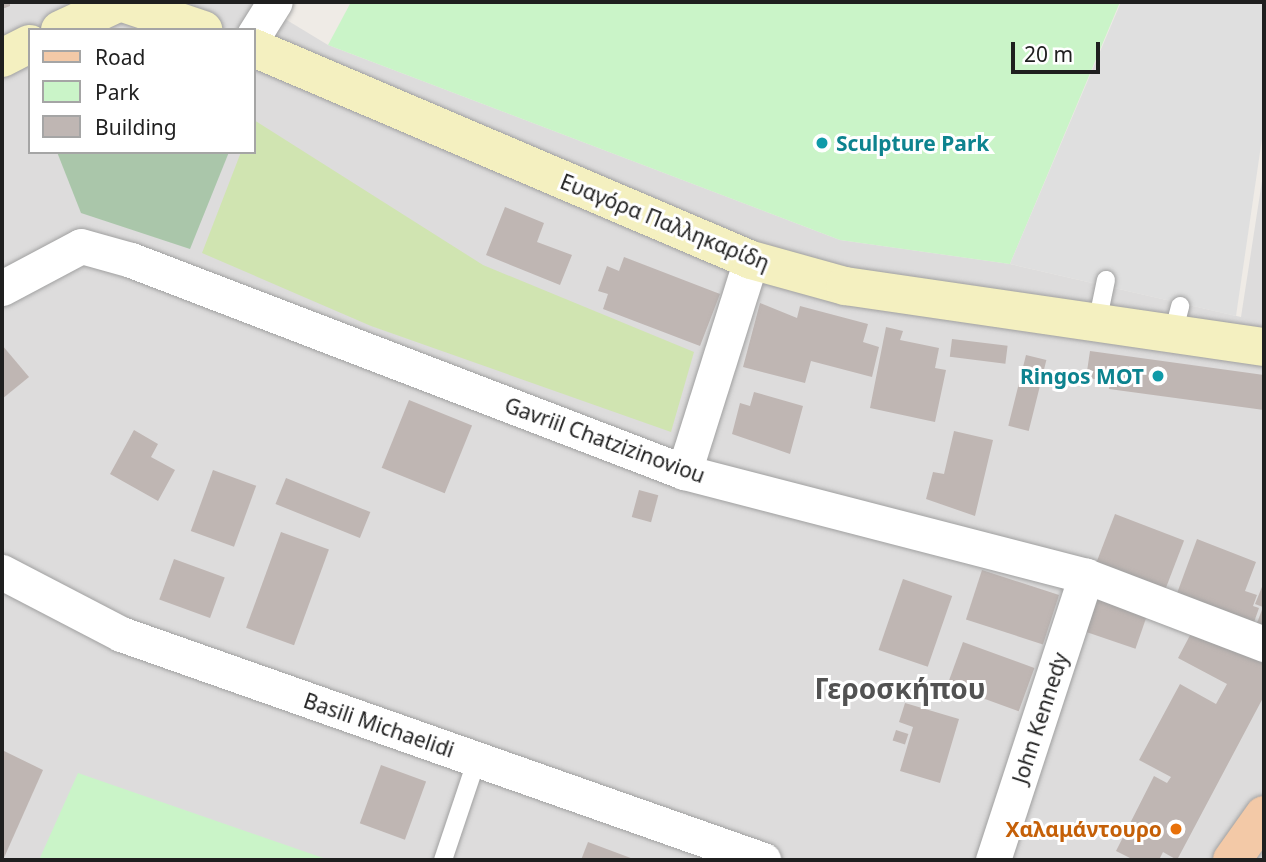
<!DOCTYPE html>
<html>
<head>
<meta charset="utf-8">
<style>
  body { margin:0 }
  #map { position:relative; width:1266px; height:862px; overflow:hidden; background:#efebe6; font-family:"Noto Sans",sans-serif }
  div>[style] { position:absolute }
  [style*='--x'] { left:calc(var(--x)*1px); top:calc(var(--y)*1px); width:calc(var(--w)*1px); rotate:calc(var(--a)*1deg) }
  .residential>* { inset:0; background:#dddcdc }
  .grass>* { inset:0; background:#d0e4b1 }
  .cemetery>* { inset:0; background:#aac6aa }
  .park>* { inset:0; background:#caf4c8 }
  .parking>* { inset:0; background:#dfdfdf }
  .building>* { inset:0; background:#bfb6b3; transform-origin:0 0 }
  .roads { filter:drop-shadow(0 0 2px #a0a0a0) drop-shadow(0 0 2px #a0a0a0) }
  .lane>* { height:18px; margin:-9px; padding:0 9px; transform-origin:9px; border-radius:9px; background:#fff }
  .street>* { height:35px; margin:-17.5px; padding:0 17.5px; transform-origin:17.5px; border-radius:17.5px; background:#fff }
  .secondary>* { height:38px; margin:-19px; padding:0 19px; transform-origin:19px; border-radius:19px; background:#f4f0c0 }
  .primary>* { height:38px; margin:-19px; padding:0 19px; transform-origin:19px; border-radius:19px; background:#f3c9a7 }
  .dots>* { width:19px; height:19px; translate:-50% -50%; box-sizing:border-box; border:4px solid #fff; border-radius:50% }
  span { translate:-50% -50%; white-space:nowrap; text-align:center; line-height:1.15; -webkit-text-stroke:6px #fff; paint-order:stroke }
  .culture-label { font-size:21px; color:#0d838f; font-weight:700 }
  .left { translate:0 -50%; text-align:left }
  .right { translate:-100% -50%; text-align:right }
  .street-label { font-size:21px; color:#1f1f1f }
  .food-label { font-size:21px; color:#c56008; font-weight:700 }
  .district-label { font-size:28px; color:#525252; font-weight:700 }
  .frame { position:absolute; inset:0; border:4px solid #1f1f1f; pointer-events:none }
  .legend { position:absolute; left:28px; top:28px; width:228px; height:126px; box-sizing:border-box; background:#fff; border:2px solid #a5a5a5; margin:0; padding:9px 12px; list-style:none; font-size:21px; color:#1f1f1f }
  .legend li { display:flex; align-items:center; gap:14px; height:35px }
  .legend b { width:35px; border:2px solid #a5a5a5 }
  .scale { position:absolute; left:1011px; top:42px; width:89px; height:32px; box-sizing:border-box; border:4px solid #1f1f1f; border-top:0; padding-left:9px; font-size:21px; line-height:24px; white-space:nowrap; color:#1f1f1f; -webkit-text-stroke:5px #fff; paint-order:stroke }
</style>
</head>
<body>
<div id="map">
  <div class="residential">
    <div style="clip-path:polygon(evenodd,2px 2px,257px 2px,328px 45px,840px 240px,1010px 264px,1241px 317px,1264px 168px,1264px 860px,2px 860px,2px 2px,30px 30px,254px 30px,254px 152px,30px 152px,30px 30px)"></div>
  </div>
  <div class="grass">
    <div style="clip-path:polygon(254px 120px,483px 265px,694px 352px,671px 432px,371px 326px,202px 253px,241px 152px,254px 152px)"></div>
  </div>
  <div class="cemetery">
    <div style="clip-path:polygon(57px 152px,229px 152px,190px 249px,81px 213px)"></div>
  </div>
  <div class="park">
    <div style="clip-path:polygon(351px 2px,1120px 2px,1010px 264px,840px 240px,328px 45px)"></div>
    <div style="clip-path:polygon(78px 773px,329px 860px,39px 860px)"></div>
  </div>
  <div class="parking">
    <div style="clip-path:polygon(1121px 2px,1264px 2px,1264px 125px,1236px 316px,1010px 264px)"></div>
  </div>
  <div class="building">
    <div style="clip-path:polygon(2px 2px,10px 2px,10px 6px,2px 9px)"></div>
    <div style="clip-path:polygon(505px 207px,544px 223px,537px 242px,572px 255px,560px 285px,486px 255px)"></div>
    <div style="clip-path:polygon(624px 257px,720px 294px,700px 346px,603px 309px,608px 294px,598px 291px,607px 266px,619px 271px)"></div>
    <div style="clip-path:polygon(760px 303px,797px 318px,800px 306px,868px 324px,863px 342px,879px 347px,872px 377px,811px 361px,805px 383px,743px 367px)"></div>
    <div style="clip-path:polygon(886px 327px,903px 331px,900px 340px,939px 348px,935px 368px,946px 370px,935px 422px,870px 408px)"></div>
    <div style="left:952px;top:339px;width:56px;height:18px;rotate:7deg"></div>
    <div style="clip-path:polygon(2px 345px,29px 377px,2px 399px)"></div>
    <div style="clip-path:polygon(1090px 351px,1264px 375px,1264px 410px,1109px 389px,1110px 381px,1086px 378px)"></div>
    <div style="left:1026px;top:355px;width:21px;height:73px;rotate:14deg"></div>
    <div style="clip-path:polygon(754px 392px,803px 406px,790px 454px,732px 434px,740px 403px,750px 406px)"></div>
    <div style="left:409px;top:400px;width:68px;height:73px;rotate:22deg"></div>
    <div style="clip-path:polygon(134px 430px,158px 444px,151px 457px,175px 470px,158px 501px,110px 474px)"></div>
    <div style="clip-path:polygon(954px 431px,993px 440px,975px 516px,926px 499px,933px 472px,944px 474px)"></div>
    <div style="left:213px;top:470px;width:46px;height:65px;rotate:20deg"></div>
    <div style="left:286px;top:478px;width:91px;height:28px;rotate:22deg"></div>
    <div style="left:639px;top:490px;width:20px;height:28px;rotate:15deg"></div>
    <div style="left:1115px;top:514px;width:74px;height:61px;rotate:21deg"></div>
    <div style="left:281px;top:532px;width:51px;height:102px;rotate:20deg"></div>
    <div style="clip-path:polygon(1197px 539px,1256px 562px,1245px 591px,1257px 595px,1253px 606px,1259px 608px,1253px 625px,1176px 596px)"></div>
    <div style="left:174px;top:559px;width:54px;height:43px;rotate:20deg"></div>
    <div style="left:982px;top:570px;width:81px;height:52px;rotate:18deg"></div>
    <div style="left:903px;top:579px;width:52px;height:75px;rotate:19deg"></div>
    <div style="clip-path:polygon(1264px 582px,1264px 635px,1254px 631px,1263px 607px,1255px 604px)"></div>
    <div style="left:1099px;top:595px;width:52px;height:39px;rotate:19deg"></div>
    <div style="clip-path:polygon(1197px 622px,1264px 649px,1264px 696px,1177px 860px,1163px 852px,1159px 860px,1134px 860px,1116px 851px,1154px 776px,1167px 783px,1171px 777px,1139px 760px,1180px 684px,1216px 704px,1227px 684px,1178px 658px)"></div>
    <div style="left:963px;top:642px;width:76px;height:46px;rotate:20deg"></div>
    <div style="clip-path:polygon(905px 703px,959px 719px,940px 783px,900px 771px,913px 727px,899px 722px)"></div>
    <div style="left:896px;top:730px;width:13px;height:11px;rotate:18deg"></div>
    <div style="clip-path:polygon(2px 750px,43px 770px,3px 860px,2px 860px)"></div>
    <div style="left:381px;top:765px;width:48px;height:62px;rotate:20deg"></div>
    <div style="clip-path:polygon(588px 842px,636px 860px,581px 860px)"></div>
  </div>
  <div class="roads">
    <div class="lane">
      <div style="--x:1097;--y:323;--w:44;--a:-78.2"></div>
      <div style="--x:1173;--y:333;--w:28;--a:-75"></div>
      <div style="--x:443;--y:860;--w:107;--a:-71.4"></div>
    </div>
    <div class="street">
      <div style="--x:254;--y:35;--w:39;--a:-58"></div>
      <div style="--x:2;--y:288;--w:89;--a:-28"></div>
      <div style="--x:81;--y:246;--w:52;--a:15.6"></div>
      <div style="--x:131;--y:260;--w:592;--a:20.97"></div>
      <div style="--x:684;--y:472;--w:415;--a:14.5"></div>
      <div style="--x:1086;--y:576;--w:191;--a:20.9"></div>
      <div style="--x:684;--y:472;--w:222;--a:-72.5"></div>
      <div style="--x:2;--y:572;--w:134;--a:27.5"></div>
      <div style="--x:121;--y:634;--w:681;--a:19.39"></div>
      <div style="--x:993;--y:860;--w:299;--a:-71.9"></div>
    </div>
    <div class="secondary">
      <div style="--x:120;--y:2;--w:88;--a:18.6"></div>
      <div style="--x:60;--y:30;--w:66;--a:-25"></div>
      <div style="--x:254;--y:48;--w:540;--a:23.1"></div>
      <div style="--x:751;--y:260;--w:98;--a:15.5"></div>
      <div style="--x:845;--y:286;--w:423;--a:8.3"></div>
      <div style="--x:2;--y:58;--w:31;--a:-27"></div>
    </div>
    <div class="primary">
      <div style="--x:1232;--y:860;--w:55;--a:-54.6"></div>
    </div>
  </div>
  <div class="dots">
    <div style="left:822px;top:143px;background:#0f9aa8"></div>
    <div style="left:1158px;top:376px;background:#0f9aa8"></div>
    <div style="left:1176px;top:829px;background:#e8710a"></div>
  </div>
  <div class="culture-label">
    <span class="left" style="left:836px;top:143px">Sculpture Park</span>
    <span class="right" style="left:1144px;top:376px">Ringos MOT</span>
  </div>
  <div class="street-label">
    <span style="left:665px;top:222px;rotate:22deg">Ευαγόρα Παλληκαρίδη</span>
    <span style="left:605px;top:440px;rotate:20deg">Gavriil Chatzizinoviou</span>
    <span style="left:1040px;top:718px;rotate:-72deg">John Kennedy</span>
    <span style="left:379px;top:725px;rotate:19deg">Basili Michaelidi</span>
  </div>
  <div class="food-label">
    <span class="right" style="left:1162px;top:829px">Χαλαμάντουρο</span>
  </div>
  <div class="district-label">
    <span style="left:900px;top:688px">Γεροσκήπου</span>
  </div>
  <div class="frame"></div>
  <ul class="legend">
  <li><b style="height:9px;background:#f3c9a7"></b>Road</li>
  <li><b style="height:19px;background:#caf4c8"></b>Park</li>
  <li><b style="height:19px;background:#bfb6b3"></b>Building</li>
  </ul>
  <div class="scale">20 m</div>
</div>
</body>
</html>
